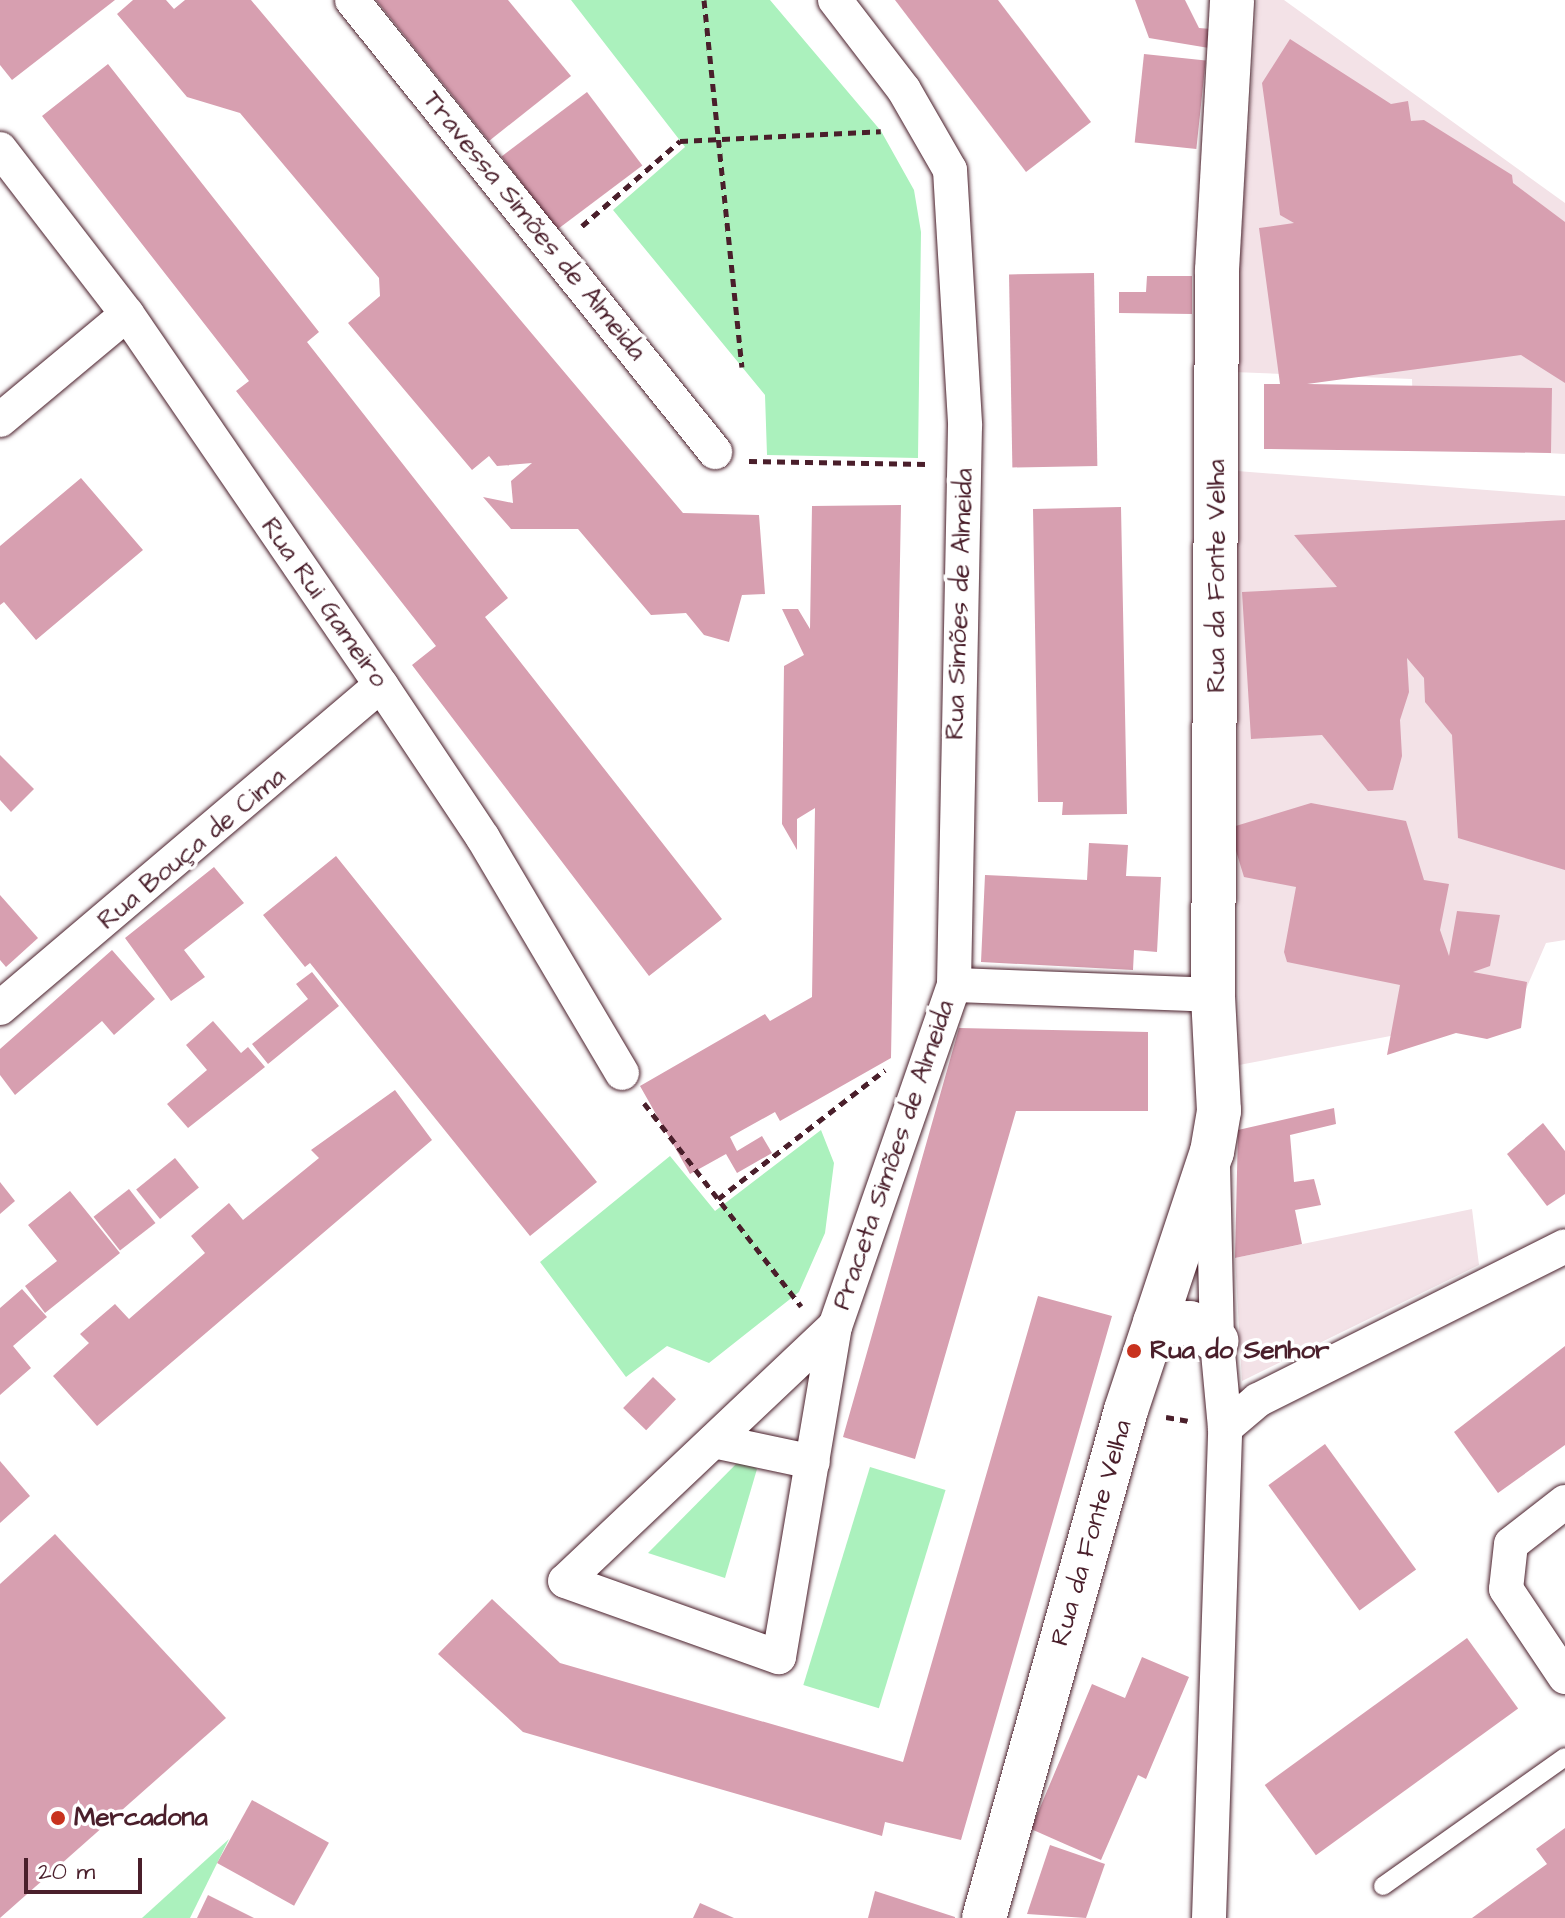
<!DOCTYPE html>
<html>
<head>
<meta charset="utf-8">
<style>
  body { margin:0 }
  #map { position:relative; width:1565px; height:1918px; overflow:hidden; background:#fff; font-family:"Architects Daughter",sans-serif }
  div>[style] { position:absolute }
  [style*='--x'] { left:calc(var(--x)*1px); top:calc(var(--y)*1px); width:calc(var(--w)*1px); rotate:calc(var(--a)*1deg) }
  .built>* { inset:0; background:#f3e2e7 }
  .green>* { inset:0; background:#abf1bd; transform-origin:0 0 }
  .building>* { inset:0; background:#d79fb0; transform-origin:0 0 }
  .path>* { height:5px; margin-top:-2.5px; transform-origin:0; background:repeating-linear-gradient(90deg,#4a1f2b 0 8px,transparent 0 14px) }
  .roads { filter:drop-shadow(0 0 2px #4a1f2b) drop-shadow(0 0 2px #4a1f2b) }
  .lane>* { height:18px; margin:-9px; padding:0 9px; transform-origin:9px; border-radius:9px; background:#fff }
  .street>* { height:34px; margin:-17px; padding:0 17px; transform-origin:17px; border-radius:17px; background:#fff }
  .secondary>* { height:44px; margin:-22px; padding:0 22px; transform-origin:22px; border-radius:22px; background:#fff }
  .dots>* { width:22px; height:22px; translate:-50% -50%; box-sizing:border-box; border:4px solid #fff; border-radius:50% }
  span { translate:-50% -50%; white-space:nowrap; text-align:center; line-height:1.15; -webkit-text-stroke:7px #fff; paint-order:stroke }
  .street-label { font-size:26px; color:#4a1f2b }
  .poi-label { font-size:26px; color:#4a1f2b; font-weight:700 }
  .left { translate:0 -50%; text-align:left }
  .scale { position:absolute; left:24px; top:1858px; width:118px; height:36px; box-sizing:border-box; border:4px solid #4a1f2b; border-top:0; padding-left:10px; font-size:24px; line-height:28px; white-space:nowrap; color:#4a1f2b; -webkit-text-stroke:6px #fff; paint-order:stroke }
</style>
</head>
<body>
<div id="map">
  <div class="built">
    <div style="clip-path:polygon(1257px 0,1284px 0,1565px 203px,1565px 454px,1414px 446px,1412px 379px,1233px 372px)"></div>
    <div style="clip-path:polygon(1237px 471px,1565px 496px,1565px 940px,1546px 943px,1516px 1012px,1239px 1065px)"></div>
    <div style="clip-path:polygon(1472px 1209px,1479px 1265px,1242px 1381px,1235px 1258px)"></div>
  </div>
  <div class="green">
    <div style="clip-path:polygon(571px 0,770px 0,881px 131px,914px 190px,921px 232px,918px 458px,767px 455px,765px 395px,613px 210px,685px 147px)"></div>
    <div style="clip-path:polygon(821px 1130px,834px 1163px,825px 1233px,799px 1292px,709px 1363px,667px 1346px,626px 1377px,540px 1262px,670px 1156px,715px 1211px)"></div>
    <div style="clip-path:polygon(741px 1459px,757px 1469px,725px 1578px,648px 1553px)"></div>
    <div style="left:870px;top:1467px;width:79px;height:228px;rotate:17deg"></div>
    <div style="clip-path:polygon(229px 1839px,190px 1918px,142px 1918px)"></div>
  </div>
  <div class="building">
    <div style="clip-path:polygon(0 0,115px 0,12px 80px,0 65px)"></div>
    <div style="clip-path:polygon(133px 0,166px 0,174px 9px,185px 0,251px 0,683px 513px,759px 515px,765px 594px,742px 595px,729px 642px,704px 635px,686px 613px,651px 615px,578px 529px,511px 529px,483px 497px,513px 503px,511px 481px,532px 463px,497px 466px,489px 456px,472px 470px,348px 323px,380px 296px,379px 278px,240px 113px,187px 97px,117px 14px)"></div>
    <div style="clip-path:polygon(376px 0,508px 0,571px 76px,489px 141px)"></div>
    <div style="clip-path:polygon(895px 0,998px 0,1091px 122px,1026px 172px)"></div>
    <div style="clip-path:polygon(1135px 0,1185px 0,1199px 28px,1211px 29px,1209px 48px,1149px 38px)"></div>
    <div style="clip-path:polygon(1290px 39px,1391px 104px,1408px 101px,1411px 121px,1424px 120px,1512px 175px,1513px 183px,1565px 222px,1565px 383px,1521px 355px,1307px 384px,1552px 388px,1551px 453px,1264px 449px,1264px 384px,1280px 384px,1259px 228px,1294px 223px,1280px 215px,1262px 83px)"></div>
    <div style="left:1144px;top:54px;width:62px;height:89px;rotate:6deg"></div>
    <div style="clip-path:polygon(108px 64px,319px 332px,307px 342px,508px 598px,485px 617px,722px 919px,649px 976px,412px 665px,436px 646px,236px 391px,249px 381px,42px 116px)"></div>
    <div style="left:587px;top:92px;width:92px;height:107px;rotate:53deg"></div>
    <div style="left:1094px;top:273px;width:193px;height:85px;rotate:89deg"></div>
    <div style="clip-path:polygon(1147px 276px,1192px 276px,1192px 314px,1119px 313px,1119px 292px,1146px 292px)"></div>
    <div style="clip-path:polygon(81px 478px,143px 550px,36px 640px,4px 602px,0 605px,0 546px)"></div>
    <div style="clip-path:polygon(901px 505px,891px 1058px,780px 1121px,775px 1112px,730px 1137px,737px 1151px,762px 1136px,772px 1153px,737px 1173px,726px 1154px,690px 1174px,640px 1086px,765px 1014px,770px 1021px,812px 997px,815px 808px,797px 819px,797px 850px,782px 824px,784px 666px,804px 655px,782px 609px,798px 609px,810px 629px,812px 506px)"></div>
    <div style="clip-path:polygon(1121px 507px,1127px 814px,1062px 815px,1063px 802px,1038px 802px,1033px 509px)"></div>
    <div style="clip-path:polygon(1565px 520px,1565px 870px,1458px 838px,1452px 735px,1425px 702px,1424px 678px,1407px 658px,1409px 692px,1400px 720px,1402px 756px,1393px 790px,1368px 791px,1322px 735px,1251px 739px,1242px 592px,1337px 587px,1294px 535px)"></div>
    <div style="clip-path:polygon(0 755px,34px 789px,11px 812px,0 800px)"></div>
    <div style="clip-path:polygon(1311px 803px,1406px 821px,1424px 880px,1449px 884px,1440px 930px,1449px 956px,1457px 911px,1500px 915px,1490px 966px,1473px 972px,1527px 982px,1521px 1028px,1487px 1039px,1456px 1033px,1387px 1055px,1400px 985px,1287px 962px,1284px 952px,1296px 887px,1244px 877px,1229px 828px)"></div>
    <div style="clip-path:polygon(1089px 843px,1128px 845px,1126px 876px,1161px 877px,1157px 952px,1134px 950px,1133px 970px,981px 962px,985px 875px,1087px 880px)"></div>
    <div style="clip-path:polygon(336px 856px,597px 1182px,530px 1236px,310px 963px,305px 967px,263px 915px)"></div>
    <div style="clip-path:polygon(214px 867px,244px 903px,184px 950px,205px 977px,171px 1001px,125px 938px)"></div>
    <div style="clip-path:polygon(0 895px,38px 938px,6px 967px,0 960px)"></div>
    <div style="clip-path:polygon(112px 950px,155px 999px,114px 1035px,102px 1021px,15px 1095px,0 1075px,0 1049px)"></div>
    <div style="clip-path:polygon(312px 972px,339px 1006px,268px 1064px,252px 1044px,308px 999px,296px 984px)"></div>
    <div style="clip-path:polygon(213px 1021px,241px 1053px,248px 1047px,265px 1067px,188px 1128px,167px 1104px,207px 1070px,186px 1045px)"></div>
    <div style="clip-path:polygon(959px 1028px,1148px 1032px,1148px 1111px,1016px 1111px,915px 1459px,843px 1437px)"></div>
    <div style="clip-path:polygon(395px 1090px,432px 1140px,97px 1426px,53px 1376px,89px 1343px,80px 1334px,115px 1304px,129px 1319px,205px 1253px,191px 1236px,229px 1203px,243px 1220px,319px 1158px,311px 1150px)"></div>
    <div style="clip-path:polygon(1334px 1108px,1336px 1124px,1290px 1135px,1294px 1182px,1314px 1179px,1321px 1205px,1295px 1210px,1302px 1244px,1235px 1258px,1238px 1130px)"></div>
    <div style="clip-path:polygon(1543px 1123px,1565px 1151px,1565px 1194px,1547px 1206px,1507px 1154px)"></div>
    <div style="left:175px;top:1158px;width:38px;height:50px;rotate:51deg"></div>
    <div style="clip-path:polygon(0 1182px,15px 1201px,0 1214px)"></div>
    <div style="left:129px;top:1189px;width:43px;height:45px;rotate:52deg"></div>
    <div style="clip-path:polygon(70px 1191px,120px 1253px,45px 1313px,25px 1286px,57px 1261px,28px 1225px)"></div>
    <div style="clip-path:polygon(22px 1289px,47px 1317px,13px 1346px,31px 1368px,0 1395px,0 1308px)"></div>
    <div style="clip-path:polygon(1038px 1296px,1112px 1316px,961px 1840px,885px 1822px,882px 1836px,523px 1732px,438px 1654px,492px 1599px,560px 1663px,903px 1762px)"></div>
    <div style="clip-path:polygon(1565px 1346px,1565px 1445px,1498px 1493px,1454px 1432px)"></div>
    <div style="left:653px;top:1377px;width:32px;height:43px;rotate:44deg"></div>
    <div style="left:1325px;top:1444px;width:155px;height:70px;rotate:54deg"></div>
    <div style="clip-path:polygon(0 1461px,30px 1496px,0 1523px)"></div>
    <div style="clip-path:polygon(55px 1534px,226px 1718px,0 1918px,0 1584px)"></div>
    <div style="left:1467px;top:1638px;width:87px;height:250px;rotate:54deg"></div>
    <div style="clip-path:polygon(1142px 1657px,1189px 1677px,1146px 1779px,1138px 1775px,1101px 1860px,1031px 1829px,1092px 1684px,1125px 1698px)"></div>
    <div style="left:252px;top:1800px;width:88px;height:72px;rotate:29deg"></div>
    <div style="clip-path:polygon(1565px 1828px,1565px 1918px,1472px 1918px,1547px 1864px,1536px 1849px)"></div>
    <div style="clip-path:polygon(1050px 1845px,1105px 1864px,1086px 1918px,1027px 1914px)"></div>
    <div style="clip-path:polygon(875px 1891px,955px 1917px,955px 1918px,868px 1918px)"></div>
    <div style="clip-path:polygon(208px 1895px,254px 1918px,197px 1918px)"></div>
    <div style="clip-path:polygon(700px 1903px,734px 1918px,693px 1918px)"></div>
  </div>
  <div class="path">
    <div style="--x:704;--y:0;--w:369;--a:84.1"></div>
    <div style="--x:582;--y:226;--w:130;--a:-40.9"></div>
    <div style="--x:680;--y:141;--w:201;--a:-2.8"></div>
    <div style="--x:749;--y:461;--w:178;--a:1"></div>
    <div style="--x:644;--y:1103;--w:257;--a:52.3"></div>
    <div style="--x:718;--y:1199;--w:211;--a:-37.7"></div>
    <div style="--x:1166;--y:1417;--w:22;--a:10"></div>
  </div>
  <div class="roads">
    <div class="lane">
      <div style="--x:1383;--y:1886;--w:223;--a:-35.3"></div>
    </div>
    <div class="street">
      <div style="--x:352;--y:0;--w:580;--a:51.23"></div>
      <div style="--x:835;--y:0;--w:113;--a:52.5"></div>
      <div style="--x:904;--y:90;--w:92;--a:60.1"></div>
      <div style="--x:950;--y:170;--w:256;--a:86.6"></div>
      <div style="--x:965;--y:426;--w:559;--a:91.13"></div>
      <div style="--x:954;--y:985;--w:361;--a:109.2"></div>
      <div style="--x:835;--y:1326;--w:371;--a:136.6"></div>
      <div style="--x:565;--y:1581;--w:227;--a:19.6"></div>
      <div style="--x:779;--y:1657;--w:336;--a:-80.4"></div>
      <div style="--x:0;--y:149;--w:208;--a:52.4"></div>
      <div style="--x:127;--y:314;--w:450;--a:55.6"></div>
      <div style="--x:381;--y:685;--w:184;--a:56.3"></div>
      <div style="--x:483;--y:838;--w:273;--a:59.4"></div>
      <div style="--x:0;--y:420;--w:165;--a:-39.8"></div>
      <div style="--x:954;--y:985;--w:259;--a:2.2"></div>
      <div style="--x:0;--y:1008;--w:499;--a:-40.3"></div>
      <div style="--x:1225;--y:1428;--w:43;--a:-40.3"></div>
      <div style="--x:1258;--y:1400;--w:343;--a:-26.6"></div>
      <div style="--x:714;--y:1441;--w:101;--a:12"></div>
      <div style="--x:1565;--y:1502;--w:68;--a:142.1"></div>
      <div style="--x:1511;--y:1544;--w:45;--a:96.3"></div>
      <div style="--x:1506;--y:1589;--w:106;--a:56.2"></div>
      <div style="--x:1209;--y:1918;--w:490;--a:-88.1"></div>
      <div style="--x:1225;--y:1428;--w:87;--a:-95.3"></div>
      <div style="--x:1217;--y:1341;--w:174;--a:-91.3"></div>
    </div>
    <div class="secondary">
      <div style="--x:1155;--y:1322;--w:35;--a:2"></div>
      <div style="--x:1190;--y:1323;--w:32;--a:34"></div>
      <div style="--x:984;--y:1918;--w:527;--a:-74.38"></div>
      <div style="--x:1126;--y:1410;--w:272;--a:-71.6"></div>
      <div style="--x:1212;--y:1152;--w:42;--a:-80.3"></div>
      <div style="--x:1219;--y:1111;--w:116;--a:-93"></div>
      <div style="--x:1213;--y:995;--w:725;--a:-89.68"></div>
      <div style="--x:1217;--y:270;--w:270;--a:-86.8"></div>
    </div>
  </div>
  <div class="dots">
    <div style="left:1134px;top:1351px;background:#c8321e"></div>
    <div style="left:58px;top:1818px;background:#c8321e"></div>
  </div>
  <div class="street-label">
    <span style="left:534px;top:226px;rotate:51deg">Travessa Simões de Almeida</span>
    <span style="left:1217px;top:576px;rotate:-90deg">Rua da Fonte Velha</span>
    <span style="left:324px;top:603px;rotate:55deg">Rua Rui Gameiro</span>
    <span style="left:960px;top:604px;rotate:-88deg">Rua Simões de Almeida</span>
    <span style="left:192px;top:849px;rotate:-40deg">Rua Bouça de Cima</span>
    <span style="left:894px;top:1155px;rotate:-71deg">Praceta Simões de Almeida</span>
    <span style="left:1092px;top:1533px;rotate:-74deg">Rua da Fonte Velha</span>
  </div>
  <div class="poi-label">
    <span class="left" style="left:1150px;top:1351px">Rua do Senhor</span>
    <span class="left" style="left:74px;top:1818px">Mercadona</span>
  </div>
  <div class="scale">20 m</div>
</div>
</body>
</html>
